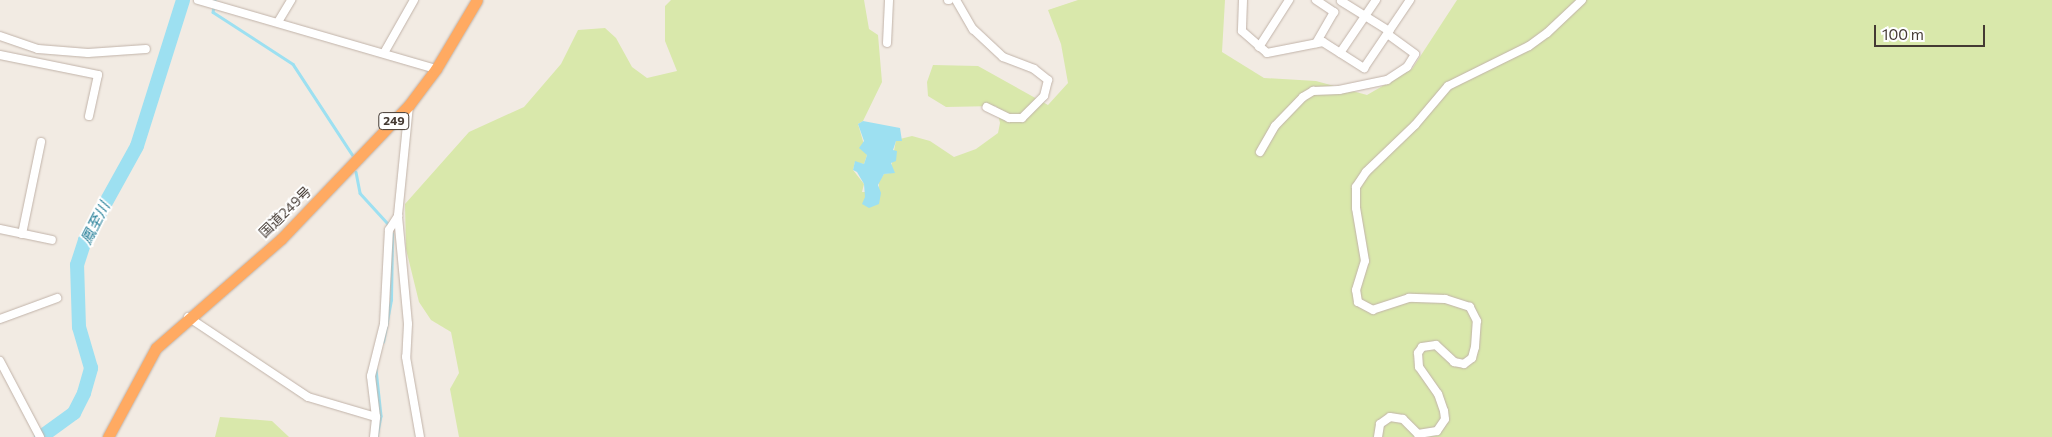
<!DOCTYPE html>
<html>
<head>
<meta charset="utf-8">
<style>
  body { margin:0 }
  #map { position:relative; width:2052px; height:437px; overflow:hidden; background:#f2ebe3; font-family:Commissioner,"Noto Sans JP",sans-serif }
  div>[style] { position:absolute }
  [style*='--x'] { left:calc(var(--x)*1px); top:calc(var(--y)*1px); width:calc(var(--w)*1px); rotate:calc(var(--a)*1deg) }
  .green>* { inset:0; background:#d9e8ab }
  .water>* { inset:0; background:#9de0f1 }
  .stream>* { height:2.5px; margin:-1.25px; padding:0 1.25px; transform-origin:1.25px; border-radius:1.25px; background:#9de0f1 }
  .river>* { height:14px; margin:-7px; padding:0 7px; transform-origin:7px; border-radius:7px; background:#9de0f1 }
  .roads { filter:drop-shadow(0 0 1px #c1b3a9) drop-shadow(0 0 1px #c1b3a9) }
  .minor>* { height:8px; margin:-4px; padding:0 4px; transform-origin:4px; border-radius:4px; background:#fff }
  .highway>* { height:11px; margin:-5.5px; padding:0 5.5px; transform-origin:5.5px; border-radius:5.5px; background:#ffaa62 }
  span { translate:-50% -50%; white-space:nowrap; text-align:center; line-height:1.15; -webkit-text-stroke:4px #fff; paint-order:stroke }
  .shield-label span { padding:1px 4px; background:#fff; border:1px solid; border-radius:4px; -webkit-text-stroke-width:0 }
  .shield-label { font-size:12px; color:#443a33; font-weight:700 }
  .street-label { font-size:14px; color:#443a33 }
  .water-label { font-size:15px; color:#278099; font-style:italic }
  .scale { position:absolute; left:1874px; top:25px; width:111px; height:22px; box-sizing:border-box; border:2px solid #443a33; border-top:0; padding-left:6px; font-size:15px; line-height:18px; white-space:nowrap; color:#443a33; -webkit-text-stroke:4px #fff; paint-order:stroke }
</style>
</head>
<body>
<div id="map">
  <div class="green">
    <div style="clip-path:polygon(671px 0,864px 0,869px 29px,878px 35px,882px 82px,863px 121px,858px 124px,867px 155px,864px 164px,855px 162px,853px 170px,864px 184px,862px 192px,879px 192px,879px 181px,884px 174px,890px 173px,896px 140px,912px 136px,930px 141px,954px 157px,976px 149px,998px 133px,1000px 123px,996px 106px,946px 107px,928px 96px,927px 82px,933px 65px,978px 66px,1048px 105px,1068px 83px,1061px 44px,1048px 10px,1078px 0,1225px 0,1222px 52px,1264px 78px,1316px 81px,1367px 95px,1412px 69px,1457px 0,2052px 0,2052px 437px,459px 437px,450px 389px,459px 373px,451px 332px,431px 320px,419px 302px,406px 249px,405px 204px,469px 132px,524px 107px,561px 64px,578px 30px,605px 28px,616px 38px,632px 67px,647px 78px,677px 71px,665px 41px,665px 6px)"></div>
    <div style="clip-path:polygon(220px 417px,272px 421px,289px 437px,215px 437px)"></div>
  </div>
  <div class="water">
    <div style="clip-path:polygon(863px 121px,900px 128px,902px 141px,896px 141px,893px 150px,897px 151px,896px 161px,891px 163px,895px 173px,884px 174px,878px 185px,881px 193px,879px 204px,869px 208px,862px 204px,865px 197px,864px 184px,857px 172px,853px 170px,855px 161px,864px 164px,867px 155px,859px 148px,864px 141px,858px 124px)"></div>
  </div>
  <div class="stream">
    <div style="--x:215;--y:0;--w:12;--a:99"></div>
    <div style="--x:213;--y:12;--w:95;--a:33"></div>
    <div style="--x:293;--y:64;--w:108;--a:56.8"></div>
    <div style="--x:356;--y:172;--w:21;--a:79"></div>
    <div style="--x:360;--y:193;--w:45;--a:47.7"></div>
    <div style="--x:383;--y:342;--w:43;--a:-79.2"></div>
    <div style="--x:391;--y:300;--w:66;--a:-89.1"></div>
    <div style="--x:376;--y:369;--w:47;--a:83.9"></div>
    <div style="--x:381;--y:416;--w:21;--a:101"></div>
  </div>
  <div class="river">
    <div style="--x:41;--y:437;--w:41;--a:-36"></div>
    <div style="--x:74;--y:413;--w:22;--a:-63"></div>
    <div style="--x:84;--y:393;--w:26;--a:-74"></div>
    <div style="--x:91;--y:368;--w:43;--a:-106.3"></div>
    <div style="--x:79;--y:327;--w:62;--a:-91.8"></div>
    <div style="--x:77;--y:265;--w:26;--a:-72"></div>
    <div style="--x:85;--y:240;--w:107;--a:-61"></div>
    <div style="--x:137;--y:146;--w:153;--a:-72.5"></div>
  </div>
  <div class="roads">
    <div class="minor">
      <div style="--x:198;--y:0;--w:248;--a:16.2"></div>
      <div style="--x:948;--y:0;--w:1;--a:0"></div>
      <div style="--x:956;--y:0;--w:34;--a:60"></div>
      <div style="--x:973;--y:29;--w:41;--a:43"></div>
      <div style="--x:1003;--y:57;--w:33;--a:21"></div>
      <div style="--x:1034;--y:69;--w:18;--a:38"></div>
      <div style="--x:1048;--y:80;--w:16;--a:104"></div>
      <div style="--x:1044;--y:96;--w:31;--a:135"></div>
      <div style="--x:1022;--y:118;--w:13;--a:180"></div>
      <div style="--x:1009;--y:118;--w:25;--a:-154"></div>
      <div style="--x:1243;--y:0;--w:31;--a:92"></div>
      <div style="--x:1242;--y:31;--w:33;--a:41"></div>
      <div style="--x:1267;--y:53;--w:57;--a:-11.1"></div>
      <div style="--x:1323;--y:42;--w:49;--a:32.4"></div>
      <div style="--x:1364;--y:68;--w:82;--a:-55.9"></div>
      <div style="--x:1316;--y:0;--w:22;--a:34"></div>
      <div style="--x:1334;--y:12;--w:36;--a:120"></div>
      <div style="--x:1341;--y:1;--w:57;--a:32"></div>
      <div style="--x:278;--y:22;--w:26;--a:-59"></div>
      <div style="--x:0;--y:36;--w:40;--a:18.9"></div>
      <div style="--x:38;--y:49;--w:50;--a:4.6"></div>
      <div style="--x:88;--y:53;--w:58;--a:-3.9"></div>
      <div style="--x:887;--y:43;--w:43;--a:-87.3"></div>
      <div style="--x:1259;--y:47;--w:56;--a:-57.4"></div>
      <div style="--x:384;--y:53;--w:61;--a:-60.5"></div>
      <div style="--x:1340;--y:53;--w:64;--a:-55.8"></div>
      <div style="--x:0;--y:55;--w:100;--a:11.5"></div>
      <div style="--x:98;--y:75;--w:42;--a:102.4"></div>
      <div style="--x:409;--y:105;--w:112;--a:95.7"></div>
      <div style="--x:398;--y:216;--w:108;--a:84.7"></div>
      <div style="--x:408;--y:324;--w:33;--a:93"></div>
      <div style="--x:406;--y:357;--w:81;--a:80.1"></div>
      <div style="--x:1260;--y:152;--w:30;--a:-60"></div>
      <div style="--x:1275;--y:126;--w:40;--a:-46"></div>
      <div style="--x:1303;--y:97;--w:12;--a:-31"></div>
      <div style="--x:1313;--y:91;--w:26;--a:-2"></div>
      <div style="--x:1339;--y:90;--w:49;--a:-11.8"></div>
      <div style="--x:1387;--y:80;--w:24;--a:-33"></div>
      <div style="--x:1407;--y:67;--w:15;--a:-58"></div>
      <div style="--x:1415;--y:54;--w:34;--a:-144"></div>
      <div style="--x:0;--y:229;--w:53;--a:11.9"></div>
      <div style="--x:22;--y:234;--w:94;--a:-78.3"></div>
      <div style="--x:188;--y:317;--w:144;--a:33.7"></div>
      <div style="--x:308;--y:397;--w:71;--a:16.4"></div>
      <div style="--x:0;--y:319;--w:61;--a:-20.2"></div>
      <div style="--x:0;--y:361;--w:86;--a:62.2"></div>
      <div style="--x:374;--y:437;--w:20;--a:-84"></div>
      <div style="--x:376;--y:417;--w:41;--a:-97"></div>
      <div style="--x:371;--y:376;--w:54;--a:-76"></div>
      <div style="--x:384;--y:324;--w:94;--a:-87"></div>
      <div style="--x:389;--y:230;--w:17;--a:-57"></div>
      <div style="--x:1378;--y:437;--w:13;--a:-81"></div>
      <div style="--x:1380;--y:424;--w:12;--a:-35"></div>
      <div style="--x:1390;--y:417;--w:13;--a:9"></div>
      <div style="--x:1403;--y:419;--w:21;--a:45"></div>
      <div style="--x:1418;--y:434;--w:19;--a:-9"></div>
      <div style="--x:1437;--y:431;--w:14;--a:-56"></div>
      <div style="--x:1445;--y:419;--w:8;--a:-97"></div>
      <div style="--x:1444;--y:411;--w:18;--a:-109"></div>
      <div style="--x:1438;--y:394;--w:33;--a:-125"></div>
      <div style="--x:1419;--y:367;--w:14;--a:-94"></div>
      <div style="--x:1418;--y:353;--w:7;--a:-56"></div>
      <div style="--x:1422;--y:347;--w:14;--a:-8"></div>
      <div style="--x:1436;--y:345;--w:25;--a:43"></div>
      <div style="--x:1454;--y:362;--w:10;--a:11"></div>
      <div style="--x:1464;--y:364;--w:10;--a:-37"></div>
      <div style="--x:1472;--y:358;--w:11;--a:-75"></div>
      <div style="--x:1475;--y:347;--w:26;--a:-86"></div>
      <div style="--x:1477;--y:321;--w:16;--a:-117"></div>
      <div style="--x:1470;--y:307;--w:26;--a:-162"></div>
      <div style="--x:1445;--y:299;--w:36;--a:-178"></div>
      <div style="--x:1409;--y:298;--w:38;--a:162"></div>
      <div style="--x:1373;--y:310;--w:17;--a:-152"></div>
      <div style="--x:1358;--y:302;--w:12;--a:-99"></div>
      <div style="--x:1356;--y:290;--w:30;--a:-73"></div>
      <div style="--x:1365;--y:261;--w:54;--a:-99.6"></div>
      <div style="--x:1356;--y:208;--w:21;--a:-90"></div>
      <div style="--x:1356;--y:187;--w:18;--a:-56"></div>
      <div style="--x:1366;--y:172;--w:68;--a:-43.8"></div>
      <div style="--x:1415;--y:125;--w:51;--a:-49.8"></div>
      <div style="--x:1448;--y:86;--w:90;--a:-26.3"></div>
      <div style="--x:1529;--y:46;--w:22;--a:-36"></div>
      <div style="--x:1547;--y:33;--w:48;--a:-43.3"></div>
    </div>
    <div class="highway">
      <div style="--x:108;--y:437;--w:101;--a:-61.7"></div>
      <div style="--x:156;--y:348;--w:166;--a:-41.1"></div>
      <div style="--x:281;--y:239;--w:185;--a:-46.3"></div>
      <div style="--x:409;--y:105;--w:45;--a:-53.1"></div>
      <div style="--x:436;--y:69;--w:80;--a:-59.3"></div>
    </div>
  </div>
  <div class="shield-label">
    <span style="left:394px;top:121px">249</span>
  </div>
  <div class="street-label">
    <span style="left:285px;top:212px;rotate:-44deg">国道249号</span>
  </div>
  <div class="water-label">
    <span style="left:95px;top:223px;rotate:-63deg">鳳至川</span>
  </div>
  <div class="scale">100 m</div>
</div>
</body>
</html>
